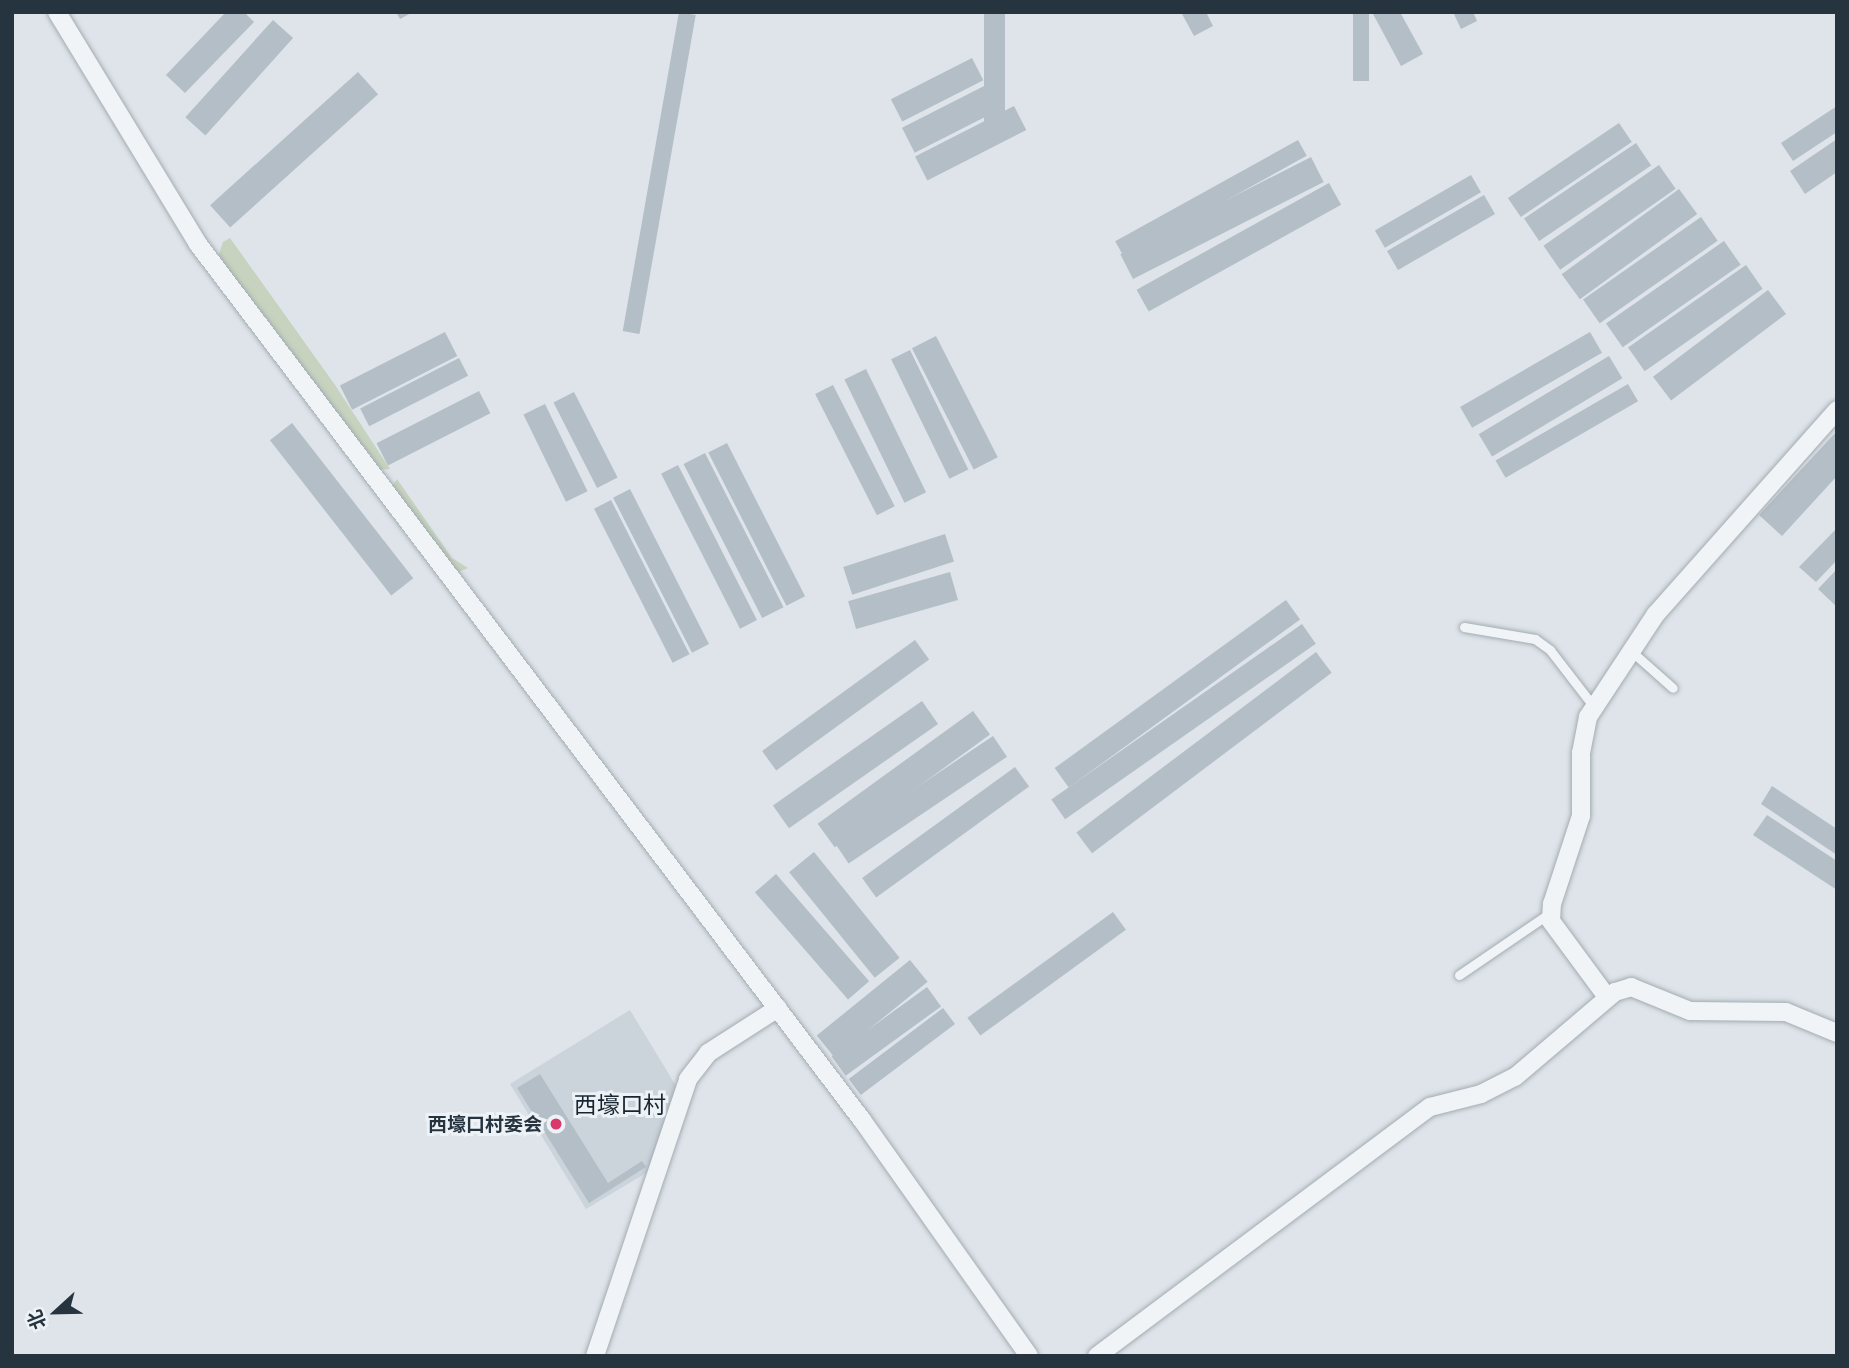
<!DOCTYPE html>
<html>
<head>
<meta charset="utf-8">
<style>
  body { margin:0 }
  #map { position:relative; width:1849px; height:1368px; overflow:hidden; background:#dee4e9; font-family:Barlow,"Noto Sans SC",sans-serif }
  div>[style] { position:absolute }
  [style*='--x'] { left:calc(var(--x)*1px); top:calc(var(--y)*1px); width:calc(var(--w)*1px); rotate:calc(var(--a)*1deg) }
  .built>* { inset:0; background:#cbd3db }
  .green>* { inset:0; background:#c7d3be }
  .building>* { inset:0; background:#b4bec6; transform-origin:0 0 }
  .roads { filter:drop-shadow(0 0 2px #a3acb3) drop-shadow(0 0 2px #a3acb3) }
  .service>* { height:9px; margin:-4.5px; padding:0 4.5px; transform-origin:4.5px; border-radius:4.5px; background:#f1f4f7 }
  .minor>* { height:18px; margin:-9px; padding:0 9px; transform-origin:9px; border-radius:9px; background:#f1f4f7 }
  .dots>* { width:19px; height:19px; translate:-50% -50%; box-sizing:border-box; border:4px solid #edf2f6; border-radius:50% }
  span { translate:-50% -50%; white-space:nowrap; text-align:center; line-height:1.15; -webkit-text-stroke:6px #edf2f6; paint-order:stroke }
  .poi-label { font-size:19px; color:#263440; font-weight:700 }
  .right { translate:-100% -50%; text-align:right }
  .quarter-label { font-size:23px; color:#182531 }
  .frame { position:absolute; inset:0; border:14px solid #263440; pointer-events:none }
  .north { position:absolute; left:21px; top:1277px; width:70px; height:70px; -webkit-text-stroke:5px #edf2f6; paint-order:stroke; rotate:248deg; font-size:19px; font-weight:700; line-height:28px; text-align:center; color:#263440 }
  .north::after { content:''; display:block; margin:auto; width:24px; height:32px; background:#263440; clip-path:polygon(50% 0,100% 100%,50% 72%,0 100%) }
</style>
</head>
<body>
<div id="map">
  <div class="built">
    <div style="clip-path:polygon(630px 1010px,676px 1086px,651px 1170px,586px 1209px,510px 1084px)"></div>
  </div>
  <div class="green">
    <div style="clip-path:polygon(230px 238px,335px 385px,390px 469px,376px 470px,218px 257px,223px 242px)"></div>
    <div style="clip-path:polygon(397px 479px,452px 558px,468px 568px,456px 573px,391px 488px)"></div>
  </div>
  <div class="building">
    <div style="clip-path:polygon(226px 12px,244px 12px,254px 22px,185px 93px,166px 75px)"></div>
    <div style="clip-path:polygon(396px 12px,413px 12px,400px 19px)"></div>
    <div style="left:679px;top:12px;width:17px;height:324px;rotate:10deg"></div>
    <div style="left:984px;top:12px;width:21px;height:123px"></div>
    <div style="clip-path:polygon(1181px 12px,1206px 12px,1213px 26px,1194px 36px)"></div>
    <div style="left:1353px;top:12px;width:16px;height:69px"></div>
    <div style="clip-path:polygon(1372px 12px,1400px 12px,1423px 54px,1401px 66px)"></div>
    <div style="clip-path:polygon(1453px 12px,1473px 12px,1477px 21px,1461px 29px)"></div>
    <div style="left:273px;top:20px;width:27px;height:131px;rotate:42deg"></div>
    <div style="left:972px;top:58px;width:25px;height:91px;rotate:63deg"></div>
    <div style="left:358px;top:72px;width:30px;height:199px;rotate:48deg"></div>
    <div style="left:992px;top:82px;width:28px;height:101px;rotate:63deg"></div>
    <div style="left:1014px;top:106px;width:27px;height:111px;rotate:63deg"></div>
    <div style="clip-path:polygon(1837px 106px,1837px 132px,1793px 161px,1781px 143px)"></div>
    <div style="left:1619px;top:123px;width:23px;height:134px;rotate:56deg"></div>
    <div style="clip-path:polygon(1837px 139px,1837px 172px,1805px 194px,1790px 171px)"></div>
    <div style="left:1298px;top:140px;width:18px;height:209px;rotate:61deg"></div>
    <div style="left:1636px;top:143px;width:27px;height:135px;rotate:56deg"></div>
    <div style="left:1311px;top:157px;width:28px;height:214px;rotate:63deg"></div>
    <div style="left:1659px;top:165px;width:29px;height:141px;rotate:55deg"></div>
    <div style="left:1471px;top:175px;width:20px;height:111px;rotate:60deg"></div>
    <div style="left:1329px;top:183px;width:25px;height:220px;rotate:61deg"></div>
    <div style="left:1679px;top:189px;width:31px;height:145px;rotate:54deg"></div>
    <div style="left:1484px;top:195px;width:22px;height:112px;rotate:60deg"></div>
    <div style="left:1701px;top:217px;width:29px;height:144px;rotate:55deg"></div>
    <div style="left:1724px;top:241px;width:29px;height:144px;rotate:55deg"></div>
    <div style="left:1746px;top:265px;width:29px;height:144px;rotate:55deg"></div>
    <div style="left:1768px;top:290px;width:30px;height:144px;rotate:53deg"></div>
    <div style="left:445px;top:332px;width:27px;height:118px;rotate:63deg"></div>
    <div style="left:1590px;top:332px;width:24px;height:150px;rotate:60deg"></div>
    <div style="left:936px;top:336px;width:136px;height:27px;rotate:63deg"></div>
    <div style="left:910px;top:350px;width:133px;height:21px;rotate:64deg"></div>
    <div style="left:1609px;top:356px;width:26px;height:152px;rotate:59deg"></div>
    <div style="left:459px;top:358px;width:20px;height:111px;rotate:63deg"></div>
    <div style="left:866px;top:369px;width:137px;height:24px;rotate:64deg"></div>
    <div style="left:1628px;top:384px;width:20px;height:153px;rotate:60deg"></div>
    <div style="left:833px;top:385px;width:136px;height:20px;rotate:63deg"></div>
    <div style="left:479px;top:391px;width:25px;height:115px;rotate:63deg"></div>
    <div style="left:574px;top:392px;width:96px;height:23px;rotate:63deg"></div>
    <div style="left:545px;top:404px;width:97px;height:24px;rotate:64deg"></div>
    <div style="left:292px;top:423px;width:197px;height:28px;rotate:52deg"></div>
    <div style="clip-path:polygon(1837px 431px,1837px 476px,1782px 536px,1759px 515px)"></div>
    <div style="left:727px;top:443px;width:172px;height:21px;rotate:63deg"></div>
    <div style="left:705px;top:453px;width:173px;height:24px;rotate:63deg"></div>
    <div style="left:678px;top:465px;width:174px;height:19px;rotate:63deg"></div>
    <div style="left:630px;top:489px;width:174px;height:19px;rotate:63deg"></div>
    <div style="left:611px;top:500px;width:173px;height:19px;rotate:63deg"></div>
    <div style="clip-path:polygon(1837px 528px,1837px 560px,1816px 582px,1799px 567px)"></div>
    <div style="left:945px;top:534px;width:29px;height:107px;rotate:72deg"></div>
    <div style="clip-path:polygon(1837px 569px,1837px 607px,1818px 589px)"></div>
    <div style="left:950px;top:572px;width:29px;height:106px;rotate:74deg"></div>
    <div style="left:1286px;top:600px;width:24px;height:286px;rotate:54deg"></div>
    <div style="left:1302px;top:624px;width:24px;height:306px;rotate:55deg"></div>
    <div style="left:915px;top:640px;width:24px;height:189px;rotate:54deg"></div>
    <div style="left:1316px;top:652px;width:26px;height:300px;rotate:53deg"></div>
    <div style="left:922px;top:701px;width:28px;height:182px;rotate:55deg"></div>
    <div style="left:973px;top:711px;width:29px;height:192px;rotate:54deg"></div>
    <div style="left:993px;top:736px;width:25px;height:191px;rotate:56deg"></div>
    <div style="left:1015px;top:767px;width:24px;height:189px;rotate:54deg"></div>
    <div style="clip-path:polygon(1772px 786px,1837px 829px,1837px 855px,1761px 804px)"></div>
    <div style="clip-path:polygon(1767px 815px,1837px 861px,1837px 890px,1753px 835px)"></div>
    <div style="left:814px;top:852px;width:136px;height:32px;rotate:51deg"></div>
    <div style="left:776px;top:874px;width:142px;height:28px;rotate:49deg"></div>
    <div style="left:1113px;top:912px;width:22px;height:180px;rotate:54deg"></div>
    <div style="left:910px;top:960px;width:28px;height:120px;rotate:51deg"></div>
    <div style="left:927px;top:987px;width:24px;height:118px;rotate:54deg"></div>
    <div style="left:943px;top:1008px;width:20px;height:118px;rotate:53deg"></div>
    <div style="clip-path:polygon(540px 1074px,608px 1183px,642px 1161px,646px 1167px,589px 1203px,517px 1088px)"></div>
  </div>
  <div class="roads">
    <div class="service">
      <div style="--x:1464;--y:627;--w:72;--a:9.6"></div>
      <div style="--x:1535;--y:639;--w:19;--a:36"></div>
      <div style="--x:1550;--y:650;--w:72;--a:52.3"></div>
      <div style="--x:1630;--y:650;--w:57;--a:41.5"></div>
      <div style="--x:1459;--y:975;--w:110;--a:-34.3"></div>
    </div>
    <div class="minor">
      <div style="--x:57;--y:12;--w:271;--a:58.7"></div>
      <div style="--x:198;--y:244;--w:1099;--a:52.84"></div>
      <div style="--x:862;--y:1120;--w:289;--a:54.7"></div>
      <div style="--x:1607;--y:997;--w:94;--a:-126.4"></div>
      <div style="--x:1551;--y:921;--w:17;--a:-87"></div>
      <div style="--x:1552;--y:904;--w:93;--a:-71.8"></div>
      <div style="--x:1581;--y:816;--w:63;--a:-90"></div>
      <div style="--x:1581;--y:753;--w:37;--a:-79"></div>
      <div style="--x:1588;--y:717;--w:123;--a:-56.6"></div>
      <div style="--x:1656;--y:614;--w:273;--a:-48.4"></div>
      <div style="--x:595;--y:1356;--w:292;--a:-71.4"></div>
      <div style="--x:688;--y:1079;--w:33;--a:-52"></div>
      <div style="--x:708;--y:1053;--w:83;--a:-32.7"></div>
      <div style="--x:1097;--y:1356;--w:416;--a:-36.8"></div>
      <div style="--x:1430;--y:1107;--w:53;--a:-14.3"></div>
      <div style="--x:1481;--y:1094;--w:38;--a:-27"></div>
      <div style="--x:1515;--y:1077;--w:131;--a:-40.4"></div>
      <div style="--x:1615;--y:992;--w:17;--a:-17"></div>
      <div style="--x:1631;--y:987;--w:64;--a:22.1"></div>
      <div style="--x:1690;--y:1011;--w:96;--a:0.6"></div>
      <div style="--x:1786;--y:1012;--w:55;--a:22.4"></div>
    </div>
  </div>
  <div class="dots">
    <div style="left:556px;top:1124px;background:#d8386c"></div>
  </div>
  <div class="poi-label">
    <span class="right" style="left:542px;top:1124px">西壕口村委会</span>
  </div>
  <div class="quarter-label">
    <span style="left:620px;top:1104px">西壕口村</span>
  </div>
  <div class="frame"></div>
  <div class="north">北</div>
</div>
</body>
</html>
